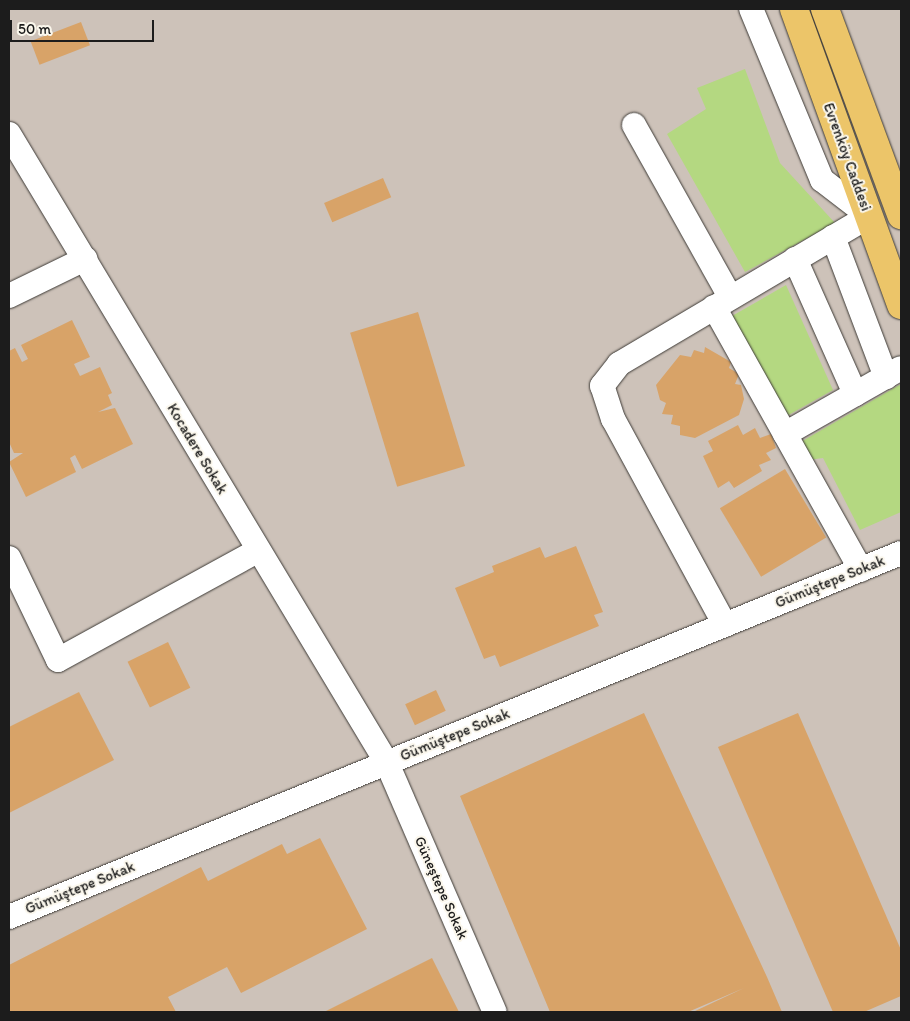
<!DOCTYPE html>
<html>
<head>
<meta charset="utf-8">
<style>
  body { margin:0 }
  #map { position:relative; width:910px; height:1021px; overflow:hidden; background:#f5e1c8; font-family:Itim,sans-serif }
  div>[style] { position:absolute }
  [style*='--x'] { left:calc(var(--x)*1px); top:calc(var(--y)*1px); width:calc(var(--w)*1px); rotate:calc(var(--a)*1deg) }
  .industrial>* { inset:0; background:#cdc2b9; transform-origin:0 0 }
  .green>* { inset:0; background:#b4d881 }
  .building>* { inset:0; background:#d8a368; transform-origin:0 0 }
  .roads { filter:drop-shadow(0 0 1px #3d3a36) drop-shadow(0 0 1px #3d3a36) }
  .minor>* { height:24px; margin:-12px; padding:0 12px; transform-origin:12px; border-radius:12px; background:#fff }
  .major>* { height:28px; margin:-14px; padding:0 14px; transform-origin:14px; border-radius:14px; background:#ecc569 }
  span { translate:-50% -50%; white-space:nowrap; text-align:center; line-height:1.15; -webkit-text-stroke:4px #fbf7ec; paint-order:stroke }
  .street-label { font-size:15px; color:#1c1c1c }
  .frame { position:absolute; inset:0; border:10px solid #1c1c1c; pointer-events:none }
  .scale { position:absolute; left:10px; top:20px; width:144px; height:22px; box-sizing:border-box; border:2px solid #1c1c1c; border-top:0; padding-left:6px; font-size:15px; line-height:18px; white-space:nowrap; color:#1c1c1c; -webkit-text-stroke:4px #fbf7ec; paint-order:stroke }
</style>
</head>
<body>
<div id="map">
  <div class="industrial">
    <div style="left:9px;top:9px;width:892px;height:1003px"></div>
  </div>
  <div class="green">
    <div style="clip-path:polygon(745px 69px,780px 163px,835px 223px,745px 272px,667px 134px,706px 109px,697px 88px)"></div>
    <div style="clip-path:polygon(786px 285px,833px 390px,785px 417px,732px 316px)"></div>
    <div style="clip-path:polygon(901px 384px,901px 512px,860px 530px,823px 458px,809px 460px,799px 443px)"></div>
  </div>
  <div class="building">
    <div style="left:81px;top:22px;width:25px;height:54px;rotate:69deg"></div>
    <div style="left:383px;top:178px;width:21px;height:64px;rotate:67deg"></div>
    <div style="left:418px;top:312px;width:161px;height:71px;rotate:73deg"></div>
    <div style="clip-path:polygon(72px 320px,90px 357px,74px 364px,80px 376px,100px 367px,112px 393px,108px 395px,112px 405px,98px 412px,115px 408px,133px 444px,82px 469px,75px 455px,70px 458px,76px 472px,26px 497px,9px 462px,23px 453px,14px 453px,9px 442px,9px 351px,15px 348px,22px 362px,28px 359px,21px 345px)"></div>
    <div style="clip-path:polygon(705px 347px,731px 362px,729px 368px,739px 374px,735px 384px,741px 385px,744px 399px,739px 415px,695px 438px,680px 435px,680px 426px,671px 424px,673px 415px,662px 414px,666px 403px,660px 400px,656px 385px,680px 355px,691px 357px,694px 350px,704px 353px)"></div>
    <div style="clip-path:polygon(738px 425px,743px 435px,755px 428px,760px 438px,771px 434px,776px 448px,766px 453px,771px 460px,759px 465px,762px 471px,734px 488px,729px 481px,718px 488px,703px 456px,713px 451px,708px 441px)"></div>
    <div style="left:785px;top:469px;width:80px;height:76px;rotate:59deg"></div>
    <div style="clip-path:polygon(576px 546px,603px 612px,594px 615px,599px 626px,500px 667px,495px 655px,484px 659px,455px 588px,494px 572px,492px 566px,540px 547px,545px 558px)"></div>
    <div style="left:168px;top:642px;width:51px;height:45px;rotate:64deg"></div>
    <div style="left:436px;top:690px;width:23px;height:34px;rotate:65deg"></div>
    <div style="clip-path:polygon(79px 692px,114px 760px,9px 813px,9px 727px)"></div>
    <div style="clip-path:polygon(644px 713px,767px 977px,782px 1012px,693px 1012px,744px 988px,688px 1012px,550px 1012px,460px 796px)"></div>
    <div style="clip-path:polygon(798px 713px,901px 950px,901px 996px,864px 1012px,833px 1012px,718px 747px)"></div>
    <div style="clip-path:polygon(320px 838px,367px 929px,241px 993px,227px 967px,168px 997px,176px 1012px,9px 1012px,9px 965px,201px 867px,208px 881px,282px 844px,287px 854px)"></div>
    <div style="clip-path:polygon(432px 958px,459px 1012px,324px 1012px)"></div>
  </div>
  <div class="roads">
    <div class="minor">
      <div style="--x:634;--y:125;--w:197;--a:60.8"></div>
      <div style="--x:9;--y:134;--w:734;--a:59"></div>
      <div style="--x:387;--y:763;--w:271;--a:66.6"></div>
      <div style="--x:833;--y:237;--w:150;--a:69.3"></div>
      <div style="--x:795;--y:259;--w:148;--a:66"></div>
      <div style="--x:9;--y:296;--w:85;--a:-26"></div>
      <div style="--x:714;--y:307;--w:301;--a:60.8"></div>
      <div style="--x:785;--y:434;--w:133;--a:-29.6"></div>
      <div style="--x:9;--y:558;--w:113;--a:64.3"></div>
      <div style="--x:58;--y:660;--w:227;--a:-28.7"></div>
      <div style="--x:725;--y:625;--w:234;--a:-118.5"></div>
      <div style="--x:613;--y:419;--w:35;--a:-108"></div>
      <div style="--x:602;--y:386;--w:28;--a:-52"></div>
      <div style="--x:619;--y:364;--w:291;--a:-30.6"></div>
      <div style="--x:869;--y:216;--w:59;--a:-142.5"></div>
      <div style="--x:822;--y:180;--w:185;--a:-112.5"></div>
      <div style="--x:9;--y:917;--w:963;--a:-22.2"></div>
    </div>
    <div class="major">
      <div style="--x:794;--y:9;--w:315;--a:70.1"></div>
      <div style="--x:825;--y:9;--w:220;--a:69.7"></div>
    </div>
  </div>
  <div class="street-label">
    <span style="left:847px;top:157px;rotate:70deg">Evrenköy Caddesi</span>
    <span style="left:197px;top:449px;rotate:59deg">Kocadere Sokak</span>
    <span style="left:830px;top:582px;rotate:-22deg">Gümüştepe Sokak</span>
    <span style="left:455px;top:735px;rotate:-22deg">Gümüştepe Sokak</span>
    <span style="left:80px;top:888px;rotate:-22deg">Gümüştepe Sokak</span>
    <span style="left:441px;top:888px;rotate:66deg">Güneştepe Sokak</span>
  </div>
  <div class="frame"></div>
  <div class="scale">50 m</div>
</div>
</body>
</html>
